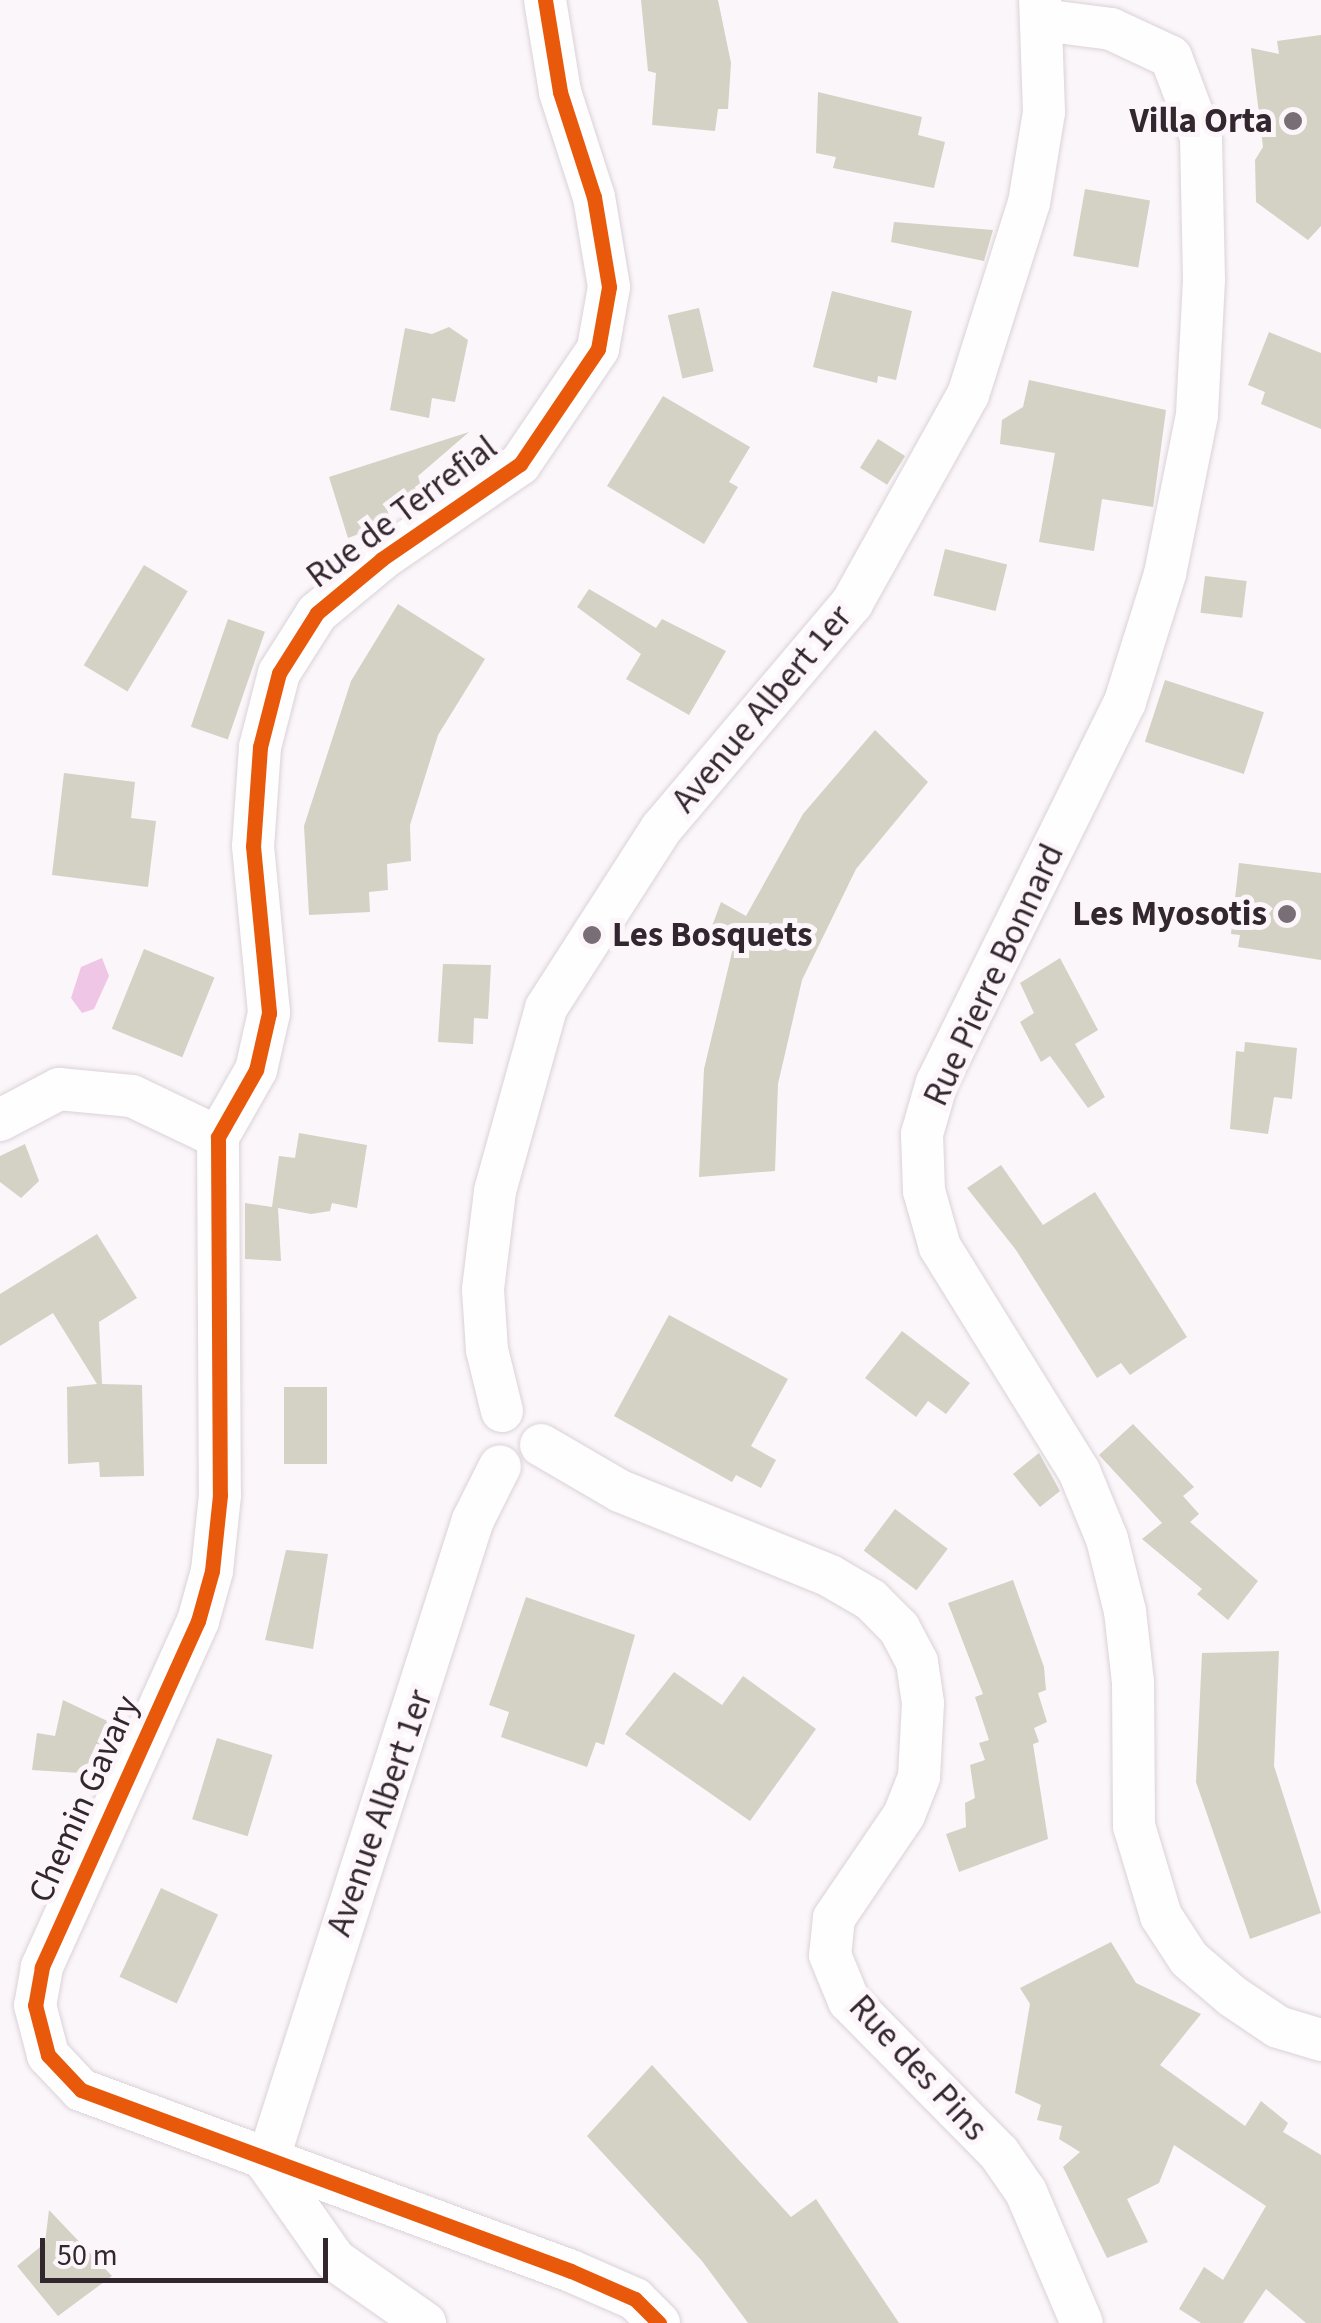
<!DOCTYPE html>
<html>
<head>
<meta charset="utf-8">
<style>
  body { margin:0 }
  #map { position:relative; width:1321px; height:2323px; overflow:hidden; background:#fbf6f9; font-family:"Source Sans 3",sans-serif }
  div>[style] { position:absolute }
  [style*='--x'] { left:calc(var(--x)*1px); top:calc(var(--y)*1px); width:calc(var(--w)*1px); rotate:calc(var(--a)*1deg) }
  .water>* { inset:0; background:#efc6e5 }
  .building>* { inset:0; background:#d4d1c5; transform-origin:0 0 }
  .roads { filter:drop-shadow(0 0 2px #dad2d8) drop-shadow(0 0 2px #dad2d8) }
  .street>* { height:42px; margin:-21px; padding:0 21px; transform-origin:21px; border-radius:21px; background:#fefefe }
  .cycleway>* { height:15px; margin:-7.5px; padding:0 7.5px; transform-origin:7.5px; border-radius:7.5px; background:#e8590c }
  .dots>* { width:28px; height:28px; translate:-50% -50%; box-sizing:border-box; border:5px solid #fcf5fa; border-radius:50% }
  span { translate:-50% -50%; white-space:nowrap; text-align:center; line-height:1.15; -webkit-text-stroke:10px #fcf5fa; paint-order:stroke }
  .poi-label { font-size:35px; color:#32262f; font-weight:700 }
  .right { translate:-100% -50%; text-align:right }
  .left { translate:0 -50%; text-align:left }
  .street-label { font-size:35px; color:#32262f }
  .scale { position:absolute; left:40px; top:2238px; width:288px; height:45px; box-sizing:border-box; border:5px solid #32262f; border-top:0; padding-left:12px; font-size:30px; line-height:35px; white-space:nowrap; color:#32262f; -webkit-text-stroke:8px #fcf5fa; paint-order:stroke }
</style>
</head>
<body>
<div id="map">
  <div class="water">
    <div style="clip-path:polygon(102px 958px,109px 976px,94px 1009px,82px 1013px,71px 998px,81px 967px)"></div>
  </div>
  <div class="building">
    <div style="clip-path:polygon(641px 0,718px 0,731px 63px,728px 109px,718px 109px,715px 131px,652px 125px,656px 73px,648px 71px)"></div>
    <div style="clip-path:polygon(1321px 35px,1321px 226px,1308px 240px,1256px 202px,1255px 160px,1263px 147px,1251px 48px,1279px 54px,1277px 41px)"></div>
    <div style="clip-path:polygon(818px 92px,922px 117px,918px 135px,945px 142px,934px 188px,833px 168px,836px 157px,816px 153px)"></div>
    <div style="left:1085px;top:189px;width:66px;height:68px;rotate:10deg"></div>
    <div style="clip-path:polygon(894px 222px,993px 230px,984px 261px,891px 242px)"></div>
    <div style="clip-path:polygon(832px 291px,912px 311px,896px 380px,878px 376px,877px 383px,813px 367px)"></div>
    <div style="left:699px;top:308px;width:65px;height:32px;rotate:77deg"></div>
    <div style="clip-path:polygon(449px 327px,468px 340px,455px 402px,432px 398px,429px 418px,390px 410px,405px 328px,432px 334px)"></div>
    <div style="clip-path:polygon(1269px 332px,1321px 353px,1321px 429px,1261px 404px,1265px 392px,1248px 385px)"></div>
    <div style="clip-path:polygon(1029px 380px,1166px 410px,1153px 507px,1102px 499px,1094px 551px,1039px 542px,1055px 453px,1000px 444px,1002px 420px,1023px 407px)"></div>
    <div style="clip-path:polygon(663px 396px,750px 447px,729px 482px,738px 487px,704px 544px,607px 486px)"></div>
    <div style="clip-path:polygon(469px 432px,418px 476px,422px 490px,385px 502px,391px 522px,348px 538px,329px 477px)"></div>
    <div style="left:878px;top:439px;width:32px;height:34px;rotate:32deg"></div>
    <div style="left:945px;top:549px;width:64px;height:48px;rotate:14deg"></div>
    <div style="left:144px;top:565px;width:51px;height:117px;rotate:31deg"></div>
    <div style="left:1205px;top:576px;width:42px;height:37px;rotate:7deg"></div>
    <div style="clip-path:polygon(589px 589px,656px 628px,662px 619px,726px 651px,689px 715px,626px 679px,641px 654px,577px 607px)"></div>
    <div style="clip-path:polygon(398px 604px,485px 659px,438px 735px,410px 825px,411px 861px,387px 864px,388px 890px,369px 892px,370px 912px,309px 915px,304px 826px,351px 681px)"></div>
    <div style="left:228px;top:619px;width:39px;height:114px;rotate:19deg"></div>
    <div style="left:1165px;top:680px;width:104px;height:65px;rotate:18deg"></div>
    <div style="clip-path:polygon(875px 730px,928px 782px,856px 869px,802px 980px,778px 1084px,775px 1171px,699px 1177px,704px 1069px,733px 948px,708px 937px,721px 902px,746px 916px,803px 814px)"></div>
    <div style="clip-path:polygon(64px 773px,135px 782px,131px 818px,156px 821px,148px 887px,52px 875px)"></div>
    <div style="clip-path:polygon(1239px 863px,1321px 873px,1321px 960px,1238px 947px,1240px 935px,1231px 934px)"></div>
    <div style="left:144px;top:949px;width:76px;height:86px;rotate:22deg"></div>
    <div style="clip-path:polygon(1060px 958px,1098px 1030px,1075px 1044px,1105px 1097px,1088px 1108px,1050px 1056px,1041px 1062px,1020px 1022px,1034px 1013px,1020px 983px)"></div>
    <div style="clip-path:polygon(443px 964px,491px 965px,488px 1019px,474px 1018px,473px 1044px,438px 1042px)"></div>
    <div style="clip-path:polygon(1245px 1042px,1297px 1048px,1292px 1099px,1274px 1097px,1268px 1134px,1230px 1129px,1236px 1051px,1244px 1052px)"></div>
    <div style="clip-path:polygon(299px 1133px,367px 1145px,357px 1208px,332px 1203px,330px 1211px,311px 1214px,278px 1208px,281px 1261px,245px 1259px,245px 1203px,272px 1207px,279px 1156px,295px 1158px)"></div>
    <div style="clip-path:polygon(25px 1144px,39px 1181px,21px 1198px,0 1182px,0 1156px)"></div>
    <div style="clip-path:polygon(1001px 1165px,1043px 1225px,1095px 1192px,1187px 1337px,1130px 1375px,1121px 1363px,1097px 1378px,1016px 1250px,967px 1188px)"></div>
    <div style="clip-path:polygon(97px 1234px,137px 1298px,99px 1322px,102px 1384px,142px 1385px,144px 1476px,100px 1477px,99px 1462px,68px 1464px,67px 1387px,97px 1384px,53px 1313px,0 1346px,0 1294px)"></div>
    <div style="clip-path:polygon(669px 1315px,788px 1379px,751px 1446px,776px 1460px,761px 1488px,736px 1475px,732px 1482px,614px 1416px)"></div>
    <div style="clip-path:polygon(902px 1331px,970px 1383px,946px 1414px,928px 1401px,916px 1417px,865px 1378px)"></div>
    <div style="left:284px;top:1387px;width:43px;height:77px"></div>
    <div style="clip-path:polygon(1133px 1424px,1194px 1487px,1183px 1496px,1199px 1514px,1190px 1522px,1258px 1581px,1228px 1620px,1197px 1594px,1202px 1589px,1142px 1539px,1162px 1523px,1099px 1455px)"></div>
    <div style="clip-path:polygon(1039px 1453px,1060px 1491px,1040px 1507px,1013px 1474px)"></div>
    <div style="left:895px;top:1509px;width:66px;height:52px;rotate:37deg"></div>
    <div style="clip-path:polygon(286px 1550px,328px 1554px,313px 1649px,265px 1640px)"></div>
    <div style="clip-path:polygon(1013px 1580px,1044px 1667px,1046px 1690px,1038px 1693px,1047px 1722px,1034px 1728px,1039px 1742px,1033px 1744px,1048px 1839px,959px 1872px,946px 1834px,966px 1827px,965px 1803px,975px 1798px,970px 1765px,985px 1760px,979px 1743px,989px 1740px,975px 1697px,983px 1694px,948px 1603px)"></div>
    <div style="clip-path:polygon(526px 1597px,635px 1635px,604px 1745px,596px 1742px,587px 1767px,501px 1737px,509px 1712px,489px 1705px)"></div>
    <div style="clip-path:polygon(1279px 1651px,1274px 1766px,1321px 1913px,1250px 1939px,1196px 1782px,1202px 1653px)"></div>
    <div style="clip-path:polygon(674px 1672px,722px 1705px,743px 1676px,816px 1729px,750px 1821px,625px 1734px)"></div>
    <div style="clip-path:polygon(63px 1700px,118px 1726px,96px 1774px,32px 1770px,37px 1733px,55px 1736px)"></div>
    <div style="left:217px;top:1738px;width:58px;height:85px;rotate:17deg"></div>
    <div style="left:161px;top:1888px;width:63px;height:98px;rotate:25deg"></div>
    <div style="clip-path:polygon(1111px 1942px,1136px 1983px,1201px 2014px,1160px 2065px,1245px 2126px,1261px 2101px,1288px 2123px,1283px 2132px,1321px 2155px,1321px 2323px,1306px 2323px,1266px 2289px,1243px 2323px,1201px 2323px,1179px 2309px,1204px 2267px,1223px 2280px,1266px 2206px,1174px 2145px,1159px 2183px,1127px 2199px,1148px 2242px,1107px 2258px,1063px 2167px,1080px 2152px,1059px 2139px,1062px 2126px,1037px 2120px,1041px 2105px,1015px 2093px,1030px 2004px,1020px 1988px)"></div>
    <div style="clip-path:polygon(652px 2065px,791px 2217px,816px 2199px,899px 2323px,748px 2323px,702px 2261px,587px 2136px)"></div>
    <div style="clip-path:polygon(49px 2210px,112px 2276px,58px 2316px,17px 2266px,45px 2243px)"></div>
  </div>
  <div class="roads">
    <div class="street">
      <div style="--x:545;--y:0;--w:93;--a:80.7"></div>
      <div style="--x:560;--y:92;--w:110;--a:72.1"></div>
      <div style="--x:594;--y:197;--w:91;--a:80.5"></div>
      <div style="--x:609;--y:287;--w:63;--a:100.1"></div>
      <div style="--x:598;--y:349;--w:139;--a:124.1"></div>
      <div style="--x:520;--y:464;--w:168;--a:145.5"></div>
      <div style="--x:382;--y:559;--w:85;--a:140.3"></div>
      <div style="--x:317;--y:613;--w:71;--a:122.3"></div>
      <div style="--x:279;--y:673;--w:76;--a:104.4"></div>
      <div style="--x:260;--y:747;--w:99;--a:94"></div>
      <div style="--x:253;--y:846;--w:168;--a:84.5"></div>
      <div style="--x:269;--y:1013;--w:58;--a:102.8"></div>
      <div style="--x:256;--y:1070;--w:77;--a:119.6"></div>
      <div style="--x:218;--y:1137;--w:358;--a:89.7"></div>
      <div style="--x:220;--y:1495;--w:76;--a:96"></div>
      <div style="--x:212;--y:1571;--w:52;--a:105.6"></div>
      <div style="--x:198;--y:1621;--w:380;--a:114.3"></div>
      <div style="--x:42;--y:1967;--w:39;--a:100"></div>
      <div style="--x:35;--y:2005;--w:52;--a:75.4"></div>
      <div style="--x:48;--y:2055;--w:48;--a:46.7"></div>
      <div style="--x:81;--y:2090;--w:522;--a:20.27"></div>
      <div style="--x:571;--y:2271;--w:70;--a:23.6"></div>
      <div style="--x:635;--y:2299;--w:34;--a:45"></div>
      <div style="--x:1042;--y:20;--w:70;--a:7.4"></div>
      <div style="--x:1111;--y:29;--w:66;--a:25"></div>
      <div style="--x:1171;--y:57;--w:85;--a:69.4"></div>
      <div style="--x:1201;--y:137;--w:143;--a:88.8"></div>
      <div style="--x:1204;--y:280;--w:135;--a:93"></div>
      <div style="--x:1197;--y:415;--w:162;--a:101.4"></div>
      <div style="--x:1165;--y:574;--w:134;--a:107.4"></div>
      <div style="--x:1125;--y:702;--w:424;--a:116.3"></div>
      <div style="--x:937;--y:1082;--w:54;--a:106.1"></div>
      <div style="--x:922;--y:1134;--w:57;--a:88"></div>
      <div style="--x:924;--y:1191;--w:58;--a:74.1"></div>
      <div style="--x:940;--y:1247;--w:264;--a:58.2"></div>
      <div style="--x:1079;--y:1471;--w:74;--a:67.6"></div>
      <div style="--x:1107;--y:1539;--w:74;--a:76"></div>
      <div style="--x:1125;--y:1611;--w:71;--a:83.6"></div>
      <div style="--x:1133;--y:1682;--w:144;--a:89.6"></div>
      <div style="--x:1134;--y:1826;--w:94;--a:73.3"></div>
      <div style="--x:1161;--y:1916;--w:51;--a:56.9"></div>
      <div style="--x:1189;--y:1959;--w:57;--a:40.7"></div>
      <div style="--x:1232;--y:1996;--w:55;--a:34"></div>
      <div style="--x:1278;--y:2027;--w:45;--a:16.8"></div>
      <div style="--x:0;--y:1120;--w:67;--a:-27.7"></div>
      <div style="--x:59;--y:1089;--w:73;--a:5.5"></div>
      <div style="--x:132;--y:1096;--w:95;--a:25.5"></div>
      <div style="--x:502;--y:1411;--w:63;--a:-103.8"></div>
      <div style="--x:487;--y:1350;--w:61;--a:-93.8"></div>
      <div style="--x:483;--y:1289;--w:99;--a:-83"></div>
      <div style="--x:495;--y:1191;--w:190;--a:-74.4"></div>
      <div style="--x:546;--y:1008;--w:213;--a:-57.3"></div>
      <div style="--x:661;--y:829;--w:296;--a:-49.8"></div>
      <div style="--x:852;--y:603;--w:238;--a:-60.9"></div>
      <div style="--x:968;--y:395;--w:201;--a:-72.4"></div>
      <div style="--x:1029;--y:203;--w:92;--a:-80.6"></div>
      <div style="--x:1044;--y:112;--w:112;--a:-92"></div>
      <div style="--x:541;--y:1445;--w:91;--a:30.2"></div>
      <div style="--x:620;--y:1491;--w:227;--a:22"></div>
      <div style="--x:830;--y:1576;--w:48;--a:30.3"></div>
      <div style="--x:871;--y:1600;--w:40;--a:45"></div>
      <div style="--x:899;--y:1628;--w:38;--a:62"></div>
      <div style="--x:917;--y:1662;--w:41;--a:81.7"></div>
      <div style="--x:923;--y:1703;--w:74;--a:93.1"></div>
      <div style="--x:919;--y:1777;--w:41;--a:111.5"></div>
      <div style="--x:904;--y:1815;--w:125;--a:124.2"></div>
      <div style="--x:834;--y:1918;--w:37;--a:96"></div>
      <div style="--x:830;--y:1955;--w:50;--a:67.6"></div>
      <div style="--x:849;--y:2001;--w:214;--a:45.4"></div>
      <div style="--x:999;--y:2153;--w:47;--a:55.3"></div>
      <div style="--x:1026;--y:2192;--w:142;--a:66.9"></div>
      <div style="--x:267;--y:2163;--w:675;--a:-72.24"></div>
      <div style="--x:473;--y:1520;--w:60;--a:-63.4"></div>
      <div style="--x:267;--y:2163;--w:118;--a:55"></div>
      <div style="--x:335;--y:2260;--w:110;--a:35"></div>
    </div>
  </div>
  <div class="cycleway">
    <div style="--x:545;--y:0;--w:93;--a:80.7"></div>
    <div style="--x:560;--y:92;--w:110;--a:72.1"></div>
    <div style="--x:594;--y:197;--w:91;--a:80.5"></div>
    <div style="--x:609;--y:287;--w:63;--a:100.1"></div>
    <div style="--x:598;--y:349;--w:139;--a:124.1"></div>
    <div style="--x:520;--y:464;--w:168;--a:145.5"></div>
    <div style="--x:382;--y:559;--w:85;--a:140.3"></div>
    <div style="--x:317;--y:613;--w:71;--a:122.3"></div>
    <div style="--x:279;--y:673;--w:76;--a:104.4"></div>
    <div style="--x:260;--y:747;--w:99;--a:94"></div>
    <div style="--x:253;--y:846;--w:168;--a:84.5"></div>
    <div style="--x:269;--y:1013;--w:58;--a:102.8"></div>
    <div style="--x:256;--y:1070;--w:77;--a:119.6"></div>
    <div style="--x:218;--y:1137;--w:358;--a:89.7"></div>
    <div style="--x:220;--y:1495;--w:76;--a:96"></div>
    <div style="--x:212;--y:1571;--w:52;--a:105.6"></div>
    <div style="--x:198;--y:1621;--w:380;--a:114.3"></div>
    <div style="--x:42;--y:1967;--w:39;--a:100"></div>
    <div style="--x:35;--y:2005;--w:52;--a:75.4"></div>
    <div style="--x:48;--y:2055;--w:48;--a:46.7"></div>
    <div style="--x:81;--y:2090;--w:522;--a:20.27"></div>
    <div style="--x:571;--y:2271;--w:70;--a:23.6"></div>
    <div style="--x:635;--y:2299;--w:34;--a:45"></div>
  </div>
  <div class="dots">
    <div style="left:1293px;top:121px;background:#786f76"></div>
    <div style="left:1287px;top:914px;background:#786f76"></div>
    <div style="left:592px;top:935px;background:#786f76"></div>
  </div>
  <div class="poi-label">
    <span class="right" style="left:1273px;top:121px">Villa Orta</span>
    <span class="right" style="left:1267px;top:914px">Les Myosotis</span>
    <span class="left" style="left:612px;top:935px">Les Bosquets</span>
  </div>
  <div class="street-label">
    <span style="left:402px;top:512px;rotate:-37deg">Rue de Terrefial</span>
    <span style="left:762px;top:709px;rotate:-50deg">Avenue Albert 1er</span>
    <span style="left:994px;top:975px;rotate:-65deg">Rue Pierre Bonnard</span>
    <span style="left:84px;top:1799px;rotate:-66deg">Chemin Gavary</span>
    <span style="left:380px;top:1813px;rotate:-71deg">Avenue Albert 1er</span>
    <span style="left:918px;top:2068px;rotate:47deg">Rue des Pins</span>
  </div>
  <div class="scale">50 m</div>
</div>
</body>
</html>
